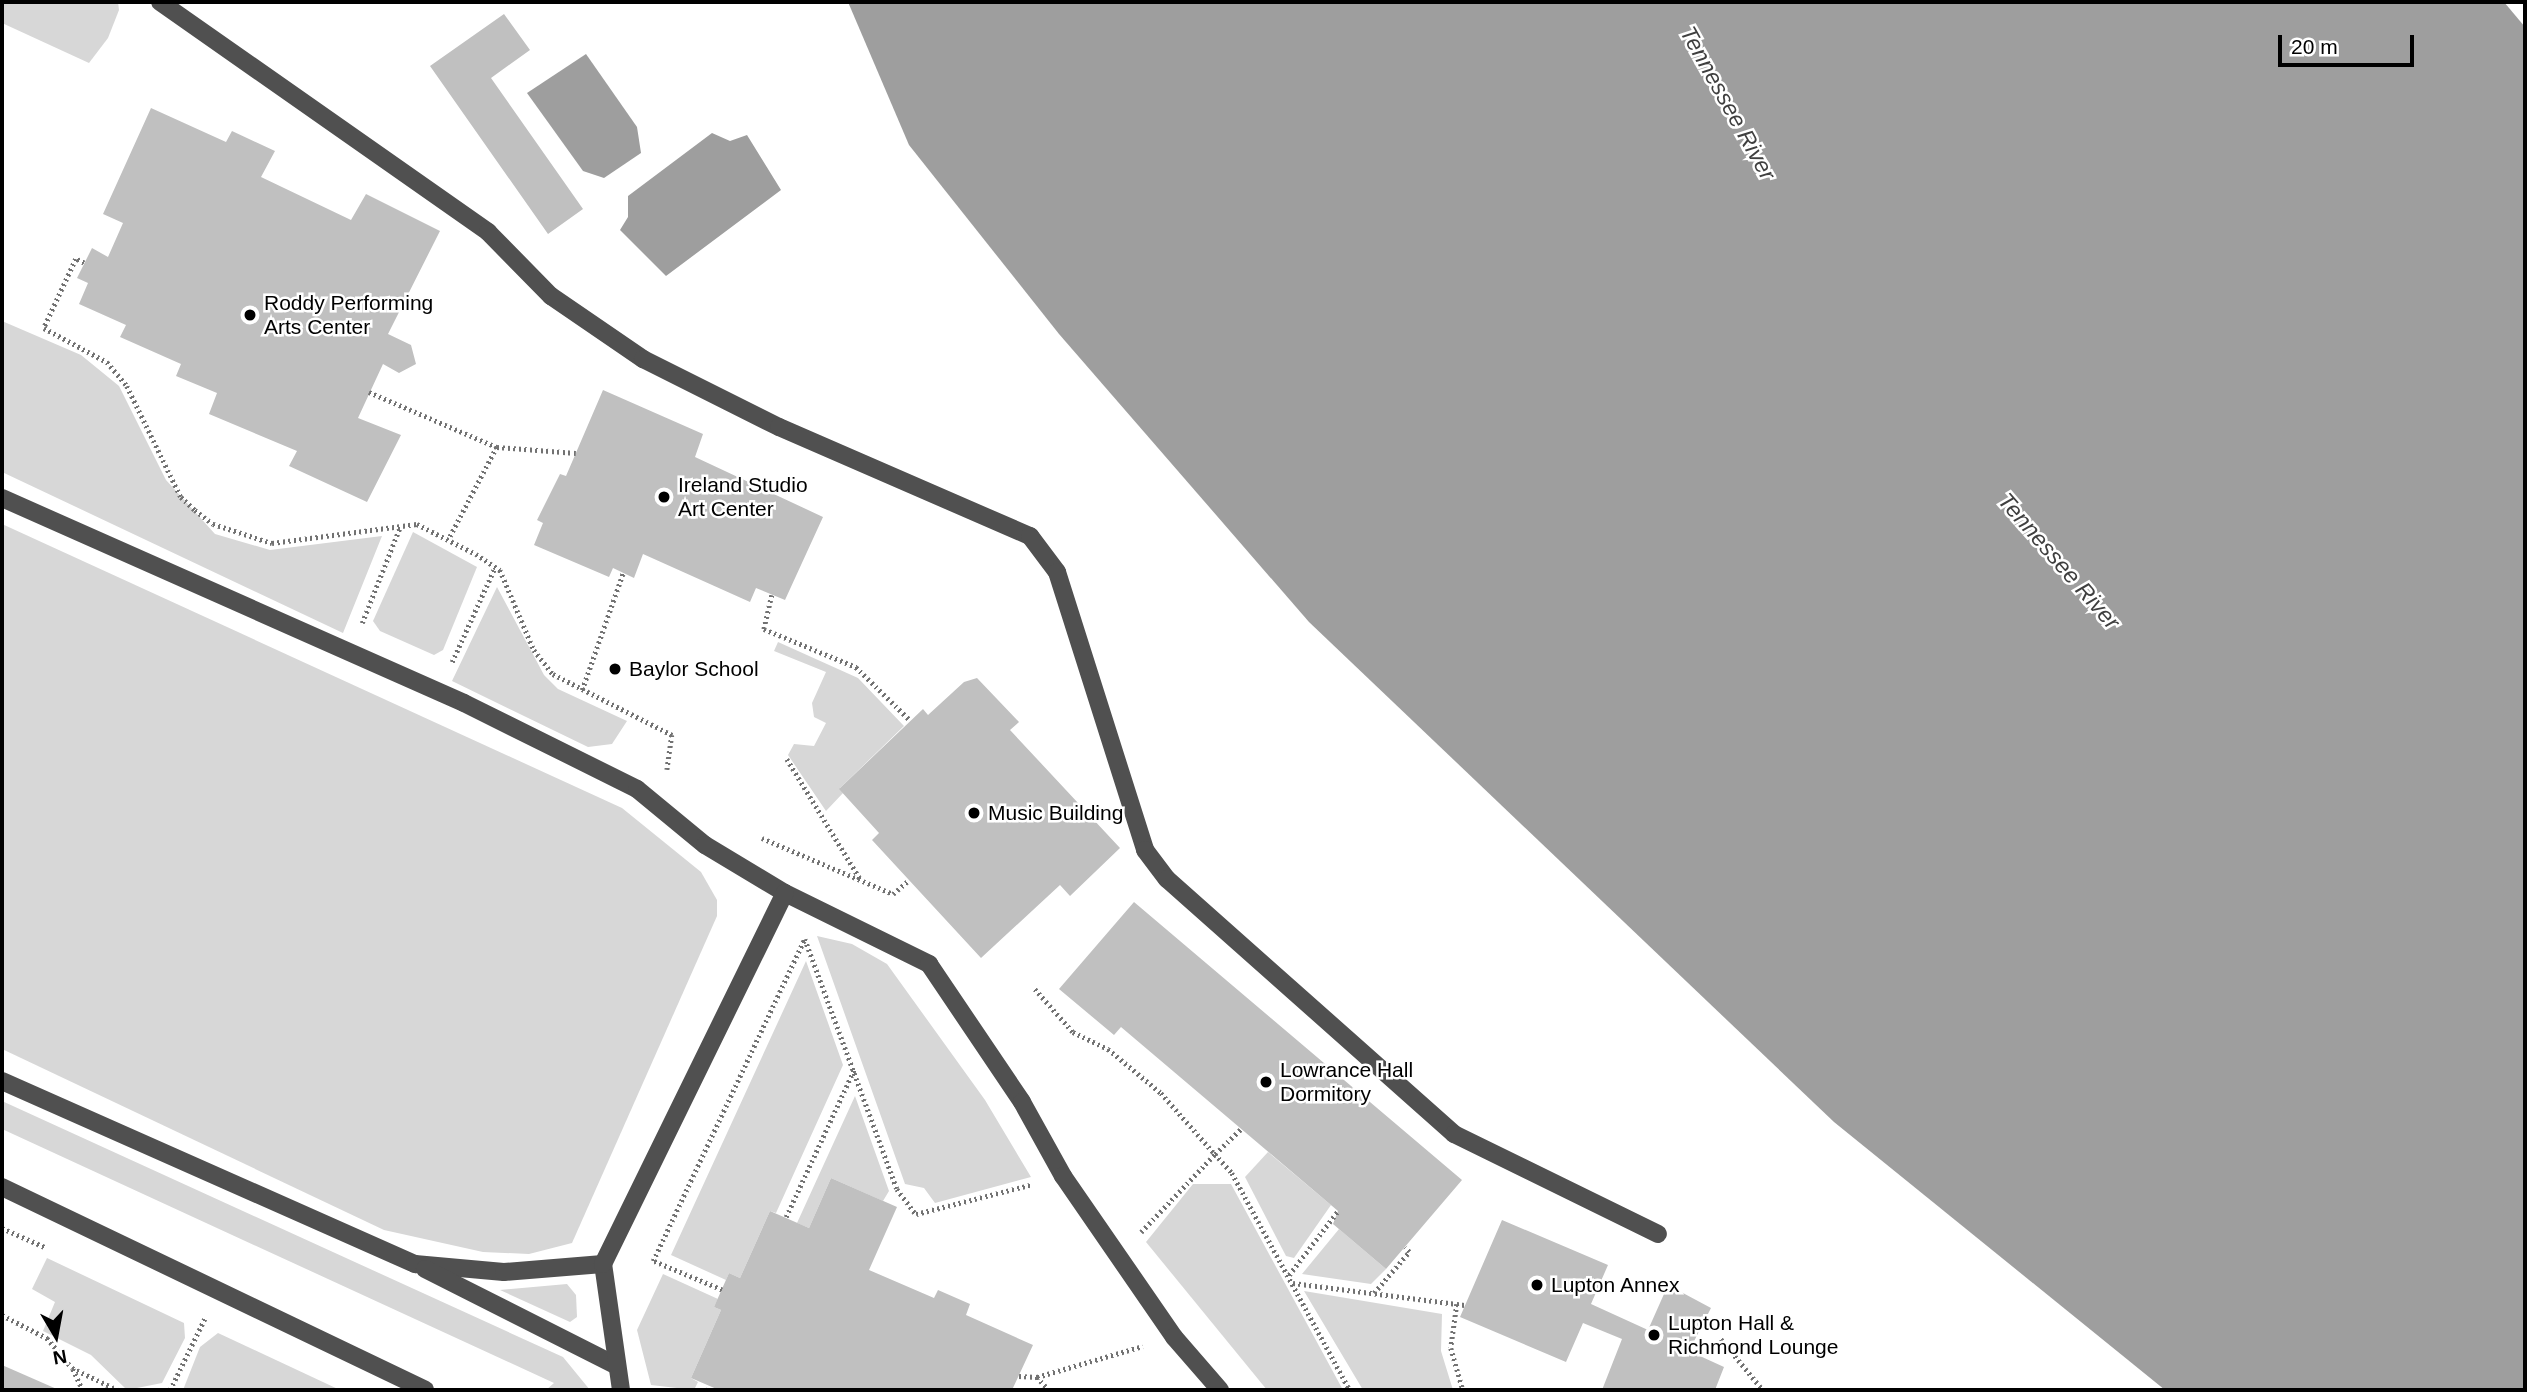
<!DOCTYPE html>
<html>
<head>
<meta charset="utf-8">
<style>
  body { margin:0 }
  #map { position:relative; width:2527px; height:1392px; overflow:hidden; background:#fff; font-family:Arial,sans-serif }
  div>[style] { position:absolute }
  [style*='--x'] { left:calc(var(--x)*1px); top:calc(var(--y)*1px); width:calc(var(--w)*1px); rotate:calc(var(--a)*1deg) }
  .green>* { inset:0; background:#d7d7d7 }
  .water>* { inset:0; background:#9e9e9e }
  .building>* { inset:0; background:#c0c0c0 }
  .path>* { height:4.5px; margin-top:-2.25px; transform-origin:0; background:repeating-linear-gradient(90deg,#727272 0 2px,transparent 0 5.5px) }
  .minor>* { height:18px; margin:-9px; padding:0 9px; transform-origin:9px; border-radius:9px; background:#505050 }
  .dots>* { width:19px; height:19px; translate:-50% -50%; box-sizing:border-box; border:4px solid #fff; border-radius:50% }
  span { translate:-50% -50%; white-space:nowrap; text-align:center; line-height:1.15; -webkit-text-stroke:5px #fff; paint-order:stroke }
  .poi-label { font-size:21px; color:#000 }
  .left { translate:0 -50%; text-align:left }
  .water-label { font-size:23px; color:#3f3f3f; font-style:italic }
  .frame { position:absolute; inset:0; border:4px solid #000; pointer-events:none }
  .north { position:absolute; left:21px; top:1301px; width:70px; height:70px; -webkit-text-stroke:5px #fff; paint-order:stroke; rotate:170deg; font-size:19px; font-weight:700; line-height:28px; text-align:center; color:#000 }
  .north::after { content:''; display:block; margin:auto; width:24px; height:32px; background:#000; clip-path:polygon(50% 0,100% 100%,50% 72%,0 100%) }
  .scale { position:absolute; left:2278px; top:35px; width:136px; height:32px; box-sizing:border-box; border:4px solid #000; border-top:0; padding-left:9px; font-size:21px; line-height:24px; white-space:nowrap; color:#000; -webkit-text-stroke:5px #fff; paint-order:stroke }
</style>
</head>
<body>
<div id="map">
  <div class="green">
    <div style="clip-path:polygon(2px 2px,118px 2px,119px 10px,108px 38px,89px 63px,2px 23px)"></div>
    <div style="clip-path:polygon(2px 321px,81px 355px,119px 386px,166px 480px,215px 534px,270px 550px,382px 536px,343px 633px,2px 472px)"></div>
    <div style="clip-path:polygon(2px 524px,622px 808px,701px 872px,717px 900px,717px 916px,572px 1243px,529px 1254px,483px 1252px,384px 1230px,2px 1049px)"></div>
    <div style="clip-path:polygon(413px 532px,477px 567px,443px 650px,434px 655px,380px 631px,373px 621px)"></div>
    <div style="clip-path:polygon(497px 587px,544px 675px,558px 689px,627px 721px,612px 744px,588px 747px,452px 681px)"></div>
    <div style="clip-path:polygon(778px 642px,858px 678px,904px 726px,840px 788px,843px 793px,826px 811px,788px 755px,794px 744px,814px 746px,826px 723px,814px 717px,812px 703px,826px 672px,774px 651px)"></div>
    <div style="clip-path:polygon(817px 936px,852px 944px,887px 964px,985px 1100px,1031px 1177px,935px 1203px,924px 1188px,905px 1184px)"></div>
    <div style="clip-path:polygon(806px 961px,843px 1065px,776px 1213px,770px 1211px,740px 1278px,729px 1273px,726px 1280px,671px 1255px)"></div>
    <div style="clip-path:polygon(855px 1096px,889px 1191px,883px 1201px,831px 1178px,809px 1228px,797px 1223px)"></div>
    <div style="clip-path:polygon(2px 1101px,563px 1357px,590px 1390px,546px 1390px,554px 1383px,2px 1129px)"></div>
    <div style="clip-path:polygon(1268px 1152px,1331px 1205px,1294px 1258px,1286px 1256px,1245px 1177px)"></div>
    <div style="clip-path:polygon(1193px 1184px,1231px 1184px,1343px 1390px,1267px 1390px,1146px 1242px)"></div>
    <div style="clip-path:polygon(1339px 1229px,1386px 1269px,1371px 1284px,1302px 1274px)"></div>
    <div style="clip-path:polygon(47px 1258px,184px 1323px,185px 1338px,162px 1383px,127px 1390px,91px 1355px,43px 1331px,55px 1302px,32px 1289px)"></div>
    <div style="clip-path:polygon(663px 1274px,718px 1299px,714px 1307px,721px 1310px,691px 1378px,698px 1382px,694px 1390px,651px 1385px,637px 1330px)"></div>
    <div style="clip-path:polygon(567px 1284px,576px 1295px,577px 1317px,570px 1322px,500px 1290px)"></div>
    <div style="clip-path:polygon(1304px 1291px,1442px 1314px,1441px 1351px,1453px 1390px,1363px 1390px)"></div>
    <div style="clip-path:polygon(218px 1333px,340px 1390px,183px 1390px,200px 1347px)"></div>
  </div>
  <div class="water">
    <div style="clip-path:polygon(848px 2px,2504px 2px,2525px 27px,2525px 1390px,2165px 1390px,1834px 1122px,1309px 622px,1059px 334px,909px 145px)"></div>
    <div style="clip-path:polygon(586px 54px,637px 127px,641px 153px,604px 178px,583px 171px,527px 93px)"></div>
    <div style="clip-path:polygon(712px 133px,730px 141px,747px 135px,781px 190px,666px 276px,620px 230px,628px 217px,628px 196px)"></div>
  </div>
  <div class="building">
    <div style="clip-path:polygon(504px 14px,530px 50px,491px 78px,583px 209px,548px 234px,430px 66px)"></div>
    <div style="clip-path:polygon(151px 108px,226px 142px,232px 131px,275px 151px,261px 177px,351px 220px,366px 194px,440px 231px,388px 334px,411px 345px,416px 364px,399px 373px,383px 364px,358px 418px,401px 435px,367px 502px,289px 466px,297px 451px,209px 414px,217px 393px,176px 376px,181px 364px,120px 337px,126px 325px,79px 304px,88px 283px,77px 278px,92px 248px,108px 257px,123px 223px,103px 214px)"></div>
    <div style="clip-path:polygon(603px 390px,703px 434px,695px 457px,823px 517px,785px 600px,756px 588px,750px 602px,643px 554px,634px 578px,613px 568px,609px 577px,534px 545px,543px 523px,537px 520px,560px 474px,566px 476px)"></div>
    <div style="clip-path:polygon(977px 678px,1019px 722px,1010px 730px,1120px 848px,1070px 896px,1060px 885px,981px 958px,872px 840px,879px 833px,839px 789px,923px 709px,928px 715px,964px 682px)"></div>
    <div style="clip-path:polygon(1134px 902px,1462px 1180px,1386px 1269px,1333px 1224px,1338px 1211px,1121px 1027px,1114px 1035px,1059px 989px)"></div>
    <div style="clip-path:polygon(831px 1178px,897px 1207px,869px 1270px,934px 1298px,938px 1290px,970px 1304px,966px 1315px,1033px 1345px,1012px 1390px,719px 1390px,691px 1378px,721px 1310px,714px 1307px,729px 1273px,740px 1278px,770px 1211px,809px 1228px)"></div>
    <div style="clip-path:polygon(1502px 1220px,1608px 1265px,1591px 1304px,1648px 1330px,1668px 1285px,1711px 1308px,1689px 1351px,1724px 1367px,1715px 1390px,1602px 1390px,1622px 1339px,1583px 1323px,1566px 1362px,1460px 1317px)"></div>
    <div style="clip-path:polygon(2px 1365px,59px 1390px,2px 1390px)"></div>
  </div>
  <div class="path">
    <div style="--x:84;--y:263;--w:9;--a:-153"></div>
    <div style="--x:76;--y:259;--w:76;--a:114.9"></div>
    <div style="--x:44;--y:328;--w:72;--a:28.4"></div>
    <div style="--x:107;--y:362;--w:31;--a:50"></div>
    <div style="--x:127;--y:386;--w:123;--a:64.1"></div>
    <div style="--x:181;--y:497;--w:19;--a:43"></div>
    <div style="--x:195;--y:510;--w:23;--a:38"></div>
    <div style="--x:213;--y:524;--w:62;--a:17.9"></div>
    <div style="--x:272;--y:543;--w:146;--a:-7.5"></div>
    <div style="--x:417;--y:524;--w:66;--a:27"></div>
    <div style="--x:476;--y:554;--w:29;--a:34"></div>
    <div style="--x:500;--y:570;--w:87;--a:67"></div>
    <div style="--x:534;--y:650;--w:31;--a:52"></div>
    <div style="--x:553;--y:674;--w:134;--a:27.1"></div>
    <div style="--x:672;--y:735;--w:35;--a:98"></div>
    <div style="--x:369;--y:392;--w:139;--a:23.3"></div>
    <div style="--x:497;--y:447;--w:104;--a:117.6"></div>
    <div style="--x:497;--y:447;--w:79;--a:4.3"></div>
    <div style="--x:772;--y:595;--w:35;--a:103"></div>
    <div style="--x:764;--y:629;--w:100;--a:22.4"></div>
    <div style="--x:856;--y:667;--w:77;--a:44.5"></div>
    <div style="--x:362;--y:623;--w:103;--a:-68.4"></div>
    <div style="--x:452;--y:662;--w:104;--a:-65.6"></div>
    <div style="--x:582;--y:690;--w:124;--a:-70.7"></div>
    <div style="--x:787;--y:759;--w:142;--a:58.6"></div>
    <div style="--x:762;--y:838;--w:142;--a:23.1"></div>
    <div style="--x:893;--y:894;--w:21;--a:-41"></div>
    <div style="--x:805;--y:939;--w:266;--a:69.8"></div>
    <div style="--x:897;--y:1189;--w:31;--a:53"></div>
    <div style="--x:916;--y:1214;--w:118;--a:-14.3"></div>
    <div style="--x:1035;--y:989;--w:57;--a:48.5"></div>
    <div style="--x:1073;--y:1032;--w:39;--a:26"></div>
    <div style="--x:1108;--y:1049;--w:69;--a:39.7"></div>
    <div style="--x:1161;--y:1093;--w:81;--a:48.5"></div>
    <div style="--x:1215;--y:1154;--w:36;--a:-44"></div>
    <div style="--x:786;--y:1217;--w:162;--a:-65.2"></div>
    <div style="--x:2;--y:1228;--w:49;--a:24"></div>
    <div style="--x:1141;--y:1232;--w:108;--a:-46.5"></div>
    <div style="--x:1215;--y:1154;--w:25;--a:48"></div>
    <div style="--x:1232;--y:1173;--w:247;--a:61.5"></div>
    <div style="--x:1289;--y:1275;--w:81;--a:-52.6"></div>
    <div style="--x:1293;--y:1283;--w:173;--a:7.3"></div>
    <div style="--x:722;--y:1290;--w:75;--a:-157.2"></div>
    <div style="--x:653;--y:1261;--w:357;--a:-64.8"></div>
    <div style="--x:1374;--y:1293;--w:54;--a:-49.5"></div>
    <div style="--x:1409;--y:1252;--w:6;--a:-129"></div>
    <div style="--x:1457;--y:1304;--w:44;--a:97.8"></div>
    <div style="--x:1451;--y:1348;--w:44;--a:74.1"></div>
    <div style="--x:2;--y:1315;--w:51;--a:27.1"></div>
    <div style="--x:47;--y:1338;--w:39;--a:50"></div>
    <div style="--x:72;--y:1368;--w:51;--a:25.6"></div>
    <div style="--x:1721;--y:1339;--w:66;--a:50.5"></div>
    <div style="--x:73;--y:1369;--w:23;--a:65"></div>
    <div style="--x:1019;--y:1376;--w:18;--a:3"></div>
    <div style="--x:1037;--y:1377;--w:110;--a:-16.3"></div>
    <div style="--x:1037;--y:1377;--w:18;--a:47"></div>
    <div style="--x:170;--y:1390;--w:80;--a:-64.1"></div>
    <div style="--x:708;--y:1390;--w:4;--a:-63"></div>
  </div>
  <div class="minor">
    <div style="--x:160;--y:2;--w:401;--a:35"></div>
    <div style="--x:488;--y:232;--w:90;--a:45.5"></div>
    <div style="--x:551;--y:296;--w:112;--a:34.4"></div>
    <div style="--x:643;--y:359;--w:152;--a:26.6"></div>
    <div style="--x:779;--y:427;--w:274;--a:23.5"></div>
    <div style="--x:1030;--y:536;--w:45;--a:53.1"></div>
    <div style="--x:1057;--y:572;--w:292;--a:72.4"></div>
    <div style="--x:1145;--y:850;--w:36;--a:53"></div>
    <div style="--x:1167;--y:879;--w:384;--a:41.6"></div>
    <div style="--x:1454;--y:1134;--w:227;--a:26.1"></div>
    <div style="--x:2;--y:498;--w:505;--a:23.93"></div>
    <div style="--x:464;--y:703;--w:193;--a:26.4"></div>
    <div style="--x:637;--y:789;--w:88;--a:39.5"></div>
    <div style="--x:705;--y:845;--w:93;--a:31"></div>
    <div style="--x:785;--y:893;--w:161;--a:26.2"></div>
    <div style="--x:929;--y:964;--w:166;--a:56"></div>
    <div style="--x:1022;--y:1102;--w:85;--a:61"></div>
    <div style="--x:1063;--y:1176;--w:196;--a:55.4"></div>
    <div style="--x:1174;--y:1337;--w:70;--a:49"></div>
    <div style="--x:2;--y:1081;--w:452;--a:23.9"></div>
    <div style="--x:415;--y:1264;--w:89;--a:5.1"></div>
    <div style="--x:504;--y:1272;--w:99;--a:-4.6"></div>
    <div style="--x:2;--y:1187;--w:469;--a:25.6"></div>
    <div style="--x:425;--y:1269;--w:213;--a:26.8"></div>
    <div style="--x:621;--y:1390;--w:127;--a:-98.1"></div>
    <div style="--x:603;--y:1264;--w:413;--a:-63.9"></div>
  </div>
  <div class="dots">
    <div style="left:250px;top:315px;background:#000"></div>
    <div style="left:664px;top:497px;background:#000"></div>
    <div style="left:615px;top:669px;background:#000"></div>
    <div style="left:974px;top:813px;background:#000"></div>
    <div style="left:1266px;top:1082px;background:#000"></div>
    <div style="left:1537px;top:1285px;background:#000"></div>
    <div style="left:1654px;top:1335px;background:#000"></div>
  </div>
  <div class="poi-label">
    <span class="left" style="left:264px;top:315px">Roddy Performing<br>Arts Center</span>
    <span class="left" style="left:678px;top:497px">Ireland Studio<br>Art Center</span>
    <span class="left" style="left:629px;top:669px">Baylor School</span>
    <span class="left" style="left:988px;top:813px">Music Building</span>
    <span class="left" style="left:1280px;top:1082px">Lowrance Hall<br>Dormitory</span>
    <span class="left" style="left:1551px;top:1285px">Lupton Annex</span>
    <span class="left" style="left:1668px;top:1335px">Lupton Hall &amp;<br>Richmond Lounge</span>
  </div>
  <div class="water-label">
    <span style="left:1728px;top:103px;rotate:61deg">Tennessee River</span>
    <span style="left:2059px;top:561px;rotate:49deg">Tennessee River</span>
  </div>
  <div class="frame"></div>
  <div class="north">N</div>
  <div class="scale">20 m</div>
</div>
</body>
</html>
